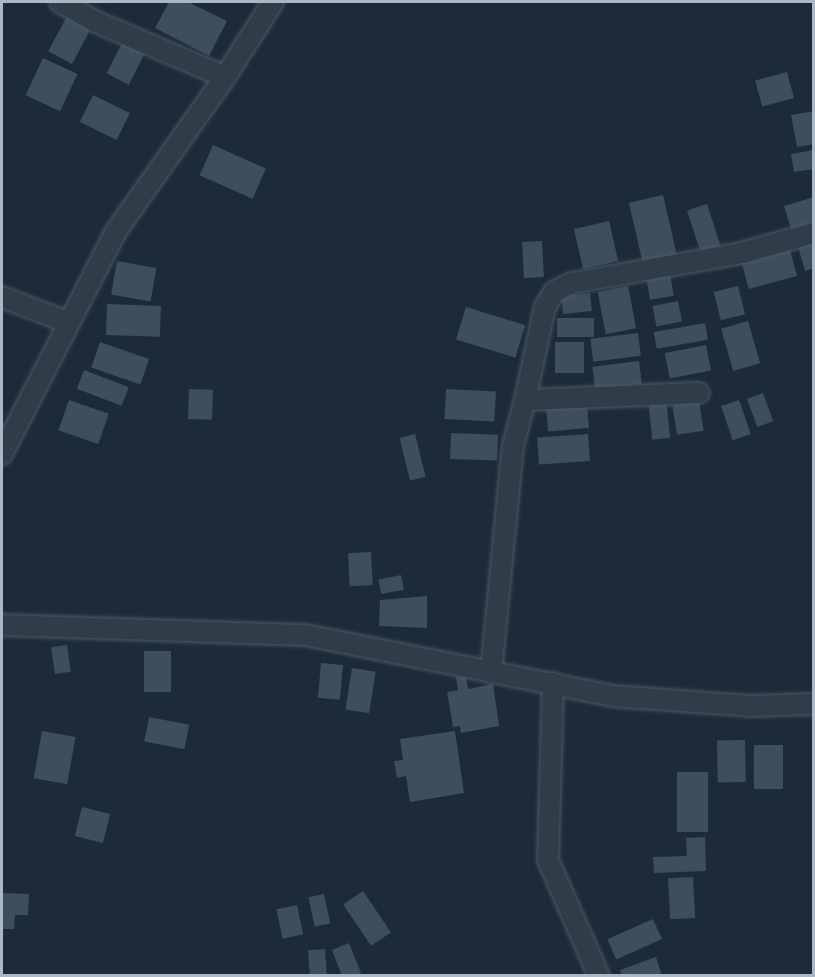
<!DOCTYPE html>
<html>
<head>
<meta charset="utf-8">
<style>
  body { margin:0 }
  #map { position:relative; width:815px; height:977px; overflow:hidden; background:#1d2b38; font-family:Arial,sans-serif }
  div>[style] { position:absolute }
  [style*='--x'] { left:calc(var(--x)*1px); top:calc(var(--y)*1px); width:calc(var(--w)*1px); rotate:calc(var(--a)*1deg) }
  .building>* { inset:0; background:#3d4e5d; transform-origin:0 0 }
  .roads { filter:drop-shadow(0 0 2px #4b5863) drop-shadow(0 0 2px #4b5863) }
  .minor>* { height:20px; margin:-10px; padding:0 10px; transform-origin:10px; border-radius:10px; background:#303d48 }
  span { translate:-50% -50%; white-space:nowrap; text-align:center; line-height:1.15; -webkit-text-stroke:5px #16222c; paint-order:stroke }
  .frame { position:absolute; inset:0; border:3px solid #aab8c6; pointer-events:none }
</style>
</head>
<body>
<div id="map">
  <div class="building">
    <div style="clip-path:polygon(169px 2px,188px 2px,227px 21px,209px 56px,155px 28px)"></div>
    <div style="left:67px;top:16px;width:27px;height:40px;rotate:28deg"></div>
    <div style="left:122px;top:43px;width:25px;height:34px;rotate:27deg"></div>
    <div style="left:43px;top:58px;width:38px;height:41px;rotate:25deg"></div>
    <div style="left:787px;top:72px;width:27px;height:33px;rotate:75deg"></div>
    <div style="left:93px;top:95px;width:41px;height:30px;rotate:26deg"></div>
    <div style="clip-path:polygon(814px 111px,814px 144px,797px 147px,791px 115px)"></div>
    <div style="left:213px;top:145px;width:58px;height:33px;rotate:24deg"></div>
    <div style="clip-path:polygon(814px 150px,814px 169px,794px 172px,791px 154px)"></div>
    <div style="left:663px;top:195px;width:62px;height:35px;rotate:77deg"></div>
    <div style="clip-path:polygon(814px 197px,814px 225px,792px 232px,784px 206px)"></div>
    <div style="left:707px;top:204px;width:45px;height:21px;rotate:72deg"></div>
    <div style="left:609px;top:221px;width:41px;height:36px;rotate:77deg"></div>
    <div style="clip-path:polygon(814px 239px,814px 268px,805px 271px,797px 243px)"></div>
    <div style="left:542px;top:241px;width:36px;height:20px;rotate:87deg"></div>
    <div style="left:789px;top:246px;width:31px;height:50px;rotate:75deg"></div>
    <div style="left:117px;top:261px;width:40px;height:34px;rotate:10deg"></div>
    <div style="left:670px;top:274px;width:22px;height:24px;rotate:80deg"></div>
    <div style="left:628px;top:286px;width:43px;height:31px;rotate:79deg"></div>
    <div style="left:738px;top:286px;width:29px;height:25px;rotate:76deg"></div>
    <div style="left:590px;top:293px;width:18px;height:29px;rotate:84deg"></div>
    <div style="left:678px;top:301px;width:21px;height:26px;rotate:79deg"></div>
    <div style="left:107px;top:304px;width:54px;height:31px;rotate:2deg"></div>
    <div style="left:466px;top:307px;width:62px;height:34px;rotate:17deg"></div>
    <div style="left:594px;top:318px;width:19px;height:37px;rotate:90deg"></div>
    <div style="left:748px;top:321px;width:44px;height:28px;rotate:74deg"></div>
    <div style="left:705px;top:323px;width:17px;height:52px;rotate:80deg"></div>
    <div style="left:638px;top:333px;width:23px;height:48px;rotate:83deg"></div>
    <div style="left:100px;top:342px;width:52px;height:27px;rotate:19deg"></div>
    <div style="left:555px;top:342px;width:29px;height:31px"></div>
    <div style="left:706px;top:345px;width:26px;height:42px;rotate:79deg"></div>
    <div style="left:639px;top:361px;width:23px;height:47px;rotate:83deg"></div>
    <div style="left:84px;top:370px;width:48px;height:20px;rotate:21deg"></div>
    <div style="left:189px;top:389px;width:24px;height:30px;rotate:2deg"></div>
    <div style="left:446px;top:389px;width:50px;height:30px;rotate:3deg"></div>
    <div style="left:763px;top:393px;width:30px;height:17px;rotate:70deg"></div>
    <div style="left:666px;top:398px;width:40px;height:18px;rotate:84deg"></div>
    <div style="left:69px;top:400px;width:42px;height:32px;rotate:19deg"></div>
    <div style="left:739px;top:400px;width:36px;height:19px;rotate:71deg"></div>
    <div style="left:699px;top:401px;width:30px;height:27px;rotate:81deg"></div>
    <div style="left:587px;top:405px;width:23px;height:41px;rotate:85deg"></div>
    <div style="left:451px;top:433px;width:47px;height:26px;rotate:2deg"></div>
    <div style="left:415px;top:434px;width:44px;height:16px;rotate:76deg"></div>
    <div style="left:588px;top:434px;width:27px;height:51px;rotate:86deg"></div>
    <div style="left:371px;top:552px;width:33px;height:23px;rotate:87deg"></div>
    <div style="left:401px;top:575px;width:15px;height:23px;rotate:79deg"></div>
    <div style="clip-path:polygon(427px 596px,427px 628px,379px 626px,380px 600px)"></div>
    <div style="left:67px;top:645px;width:27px;height:16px;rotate:82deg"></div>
    <div style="left:144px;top:651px;width:27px;height:41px"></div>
    <div style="left:321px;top:663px;width:22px;height:35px;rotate:5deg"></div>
    <div style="left:352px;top:668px;width:24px;height:42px;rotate:9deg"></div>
    <div style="clip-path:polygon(466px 676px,468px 689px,493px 684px,499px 726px,461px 733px,460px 726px,453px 727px,447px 692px,458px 690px,456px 677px)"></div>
    <div style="left:149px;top:717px;width:41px;height:25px;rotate:11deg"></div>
    <div style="left:42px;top:731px;width:34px;height:48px;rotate:10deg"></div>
    <div style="clip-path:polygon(455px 731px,464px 793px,410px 802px,406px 776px,397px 778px,394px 761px,403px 760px,400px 739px)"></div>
    <div style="left:745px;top:740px;width:42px;height:28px;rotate:89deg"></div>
    <div style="left:754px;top:745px;width:29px;height:44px"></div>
    <div style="left:677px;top:772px;width:31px;height:60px"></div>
    <div style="left:82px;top:807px;width:29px;height:30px;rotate:14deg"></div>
    <div style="clip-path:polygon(705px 837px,706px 871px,654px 873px,653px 857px,687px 856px,686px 838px)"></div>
    <div style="left:693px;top:877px;width:41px;height:25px;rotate:87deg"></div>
    <div style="left:363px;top:891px;width:50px;height:24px;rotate:56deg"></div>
    <div style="clip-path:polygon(2px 893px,29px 894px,28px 915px,15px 915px,14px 929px,2px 929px)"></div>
    <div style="left:324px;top:894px;width:30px;height:16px;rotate:78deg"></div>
    <div style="left:297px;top:905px;width:30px;height:21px;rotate:78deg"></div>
    <div style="left:653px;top:919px;width:22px;height:50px;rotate:66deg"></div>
    <div style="clip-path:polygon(349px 943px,361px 973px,355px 976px,342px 976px,332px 950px)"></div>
    <div style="left:325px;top:949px;width:27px;height:17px;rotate:86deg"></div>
    <div style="clip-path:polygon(656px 957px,662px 976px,622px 976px,620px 970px)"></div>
  </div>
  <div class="roads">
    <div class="minor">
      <div style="--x:60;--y:2;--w:39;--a:29"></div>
      <div style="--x:94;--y:21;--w:142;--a:23.1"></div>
      <div style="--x:2;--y:297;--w:70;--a:21"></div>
      <div style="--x:525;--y:400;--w:95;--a:-77.9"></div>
      <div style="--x:545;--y:307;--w:17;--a:-59"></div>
      <div style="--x:554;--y:292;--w:20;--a:-27"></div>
      <div style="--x:572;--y:283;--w:173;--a:-10"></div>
      <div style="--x:742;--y:253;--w:75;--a:-15.5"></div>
      <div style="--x:2;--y:454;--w:250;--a:-62.9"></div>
      <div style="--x:116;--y:231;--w:189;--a:-54.7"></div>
      <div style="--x:225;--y:77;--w:89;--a:-57.4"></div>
      <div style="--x:2;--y:625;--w:303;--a:1.9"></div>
      <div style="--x:305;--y:635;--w:313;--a:11.2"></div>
      <div style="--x:612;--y:696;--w:138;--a:4.1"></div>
      <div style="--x:750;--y:706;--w:64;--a:-1.8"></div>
      <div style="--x:491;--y:673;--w:228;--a:-84.5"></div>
      <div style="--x:513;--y:446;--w:48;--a:-75.4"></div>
      <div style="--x:525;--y:400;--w:174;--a:-2.3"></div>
      <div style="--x:553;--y:683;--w:177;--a:91.6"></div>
      <div style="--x:548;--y:860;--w:127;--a:66.3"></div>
    </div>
  </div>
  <div class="frame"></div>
</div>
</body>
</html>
